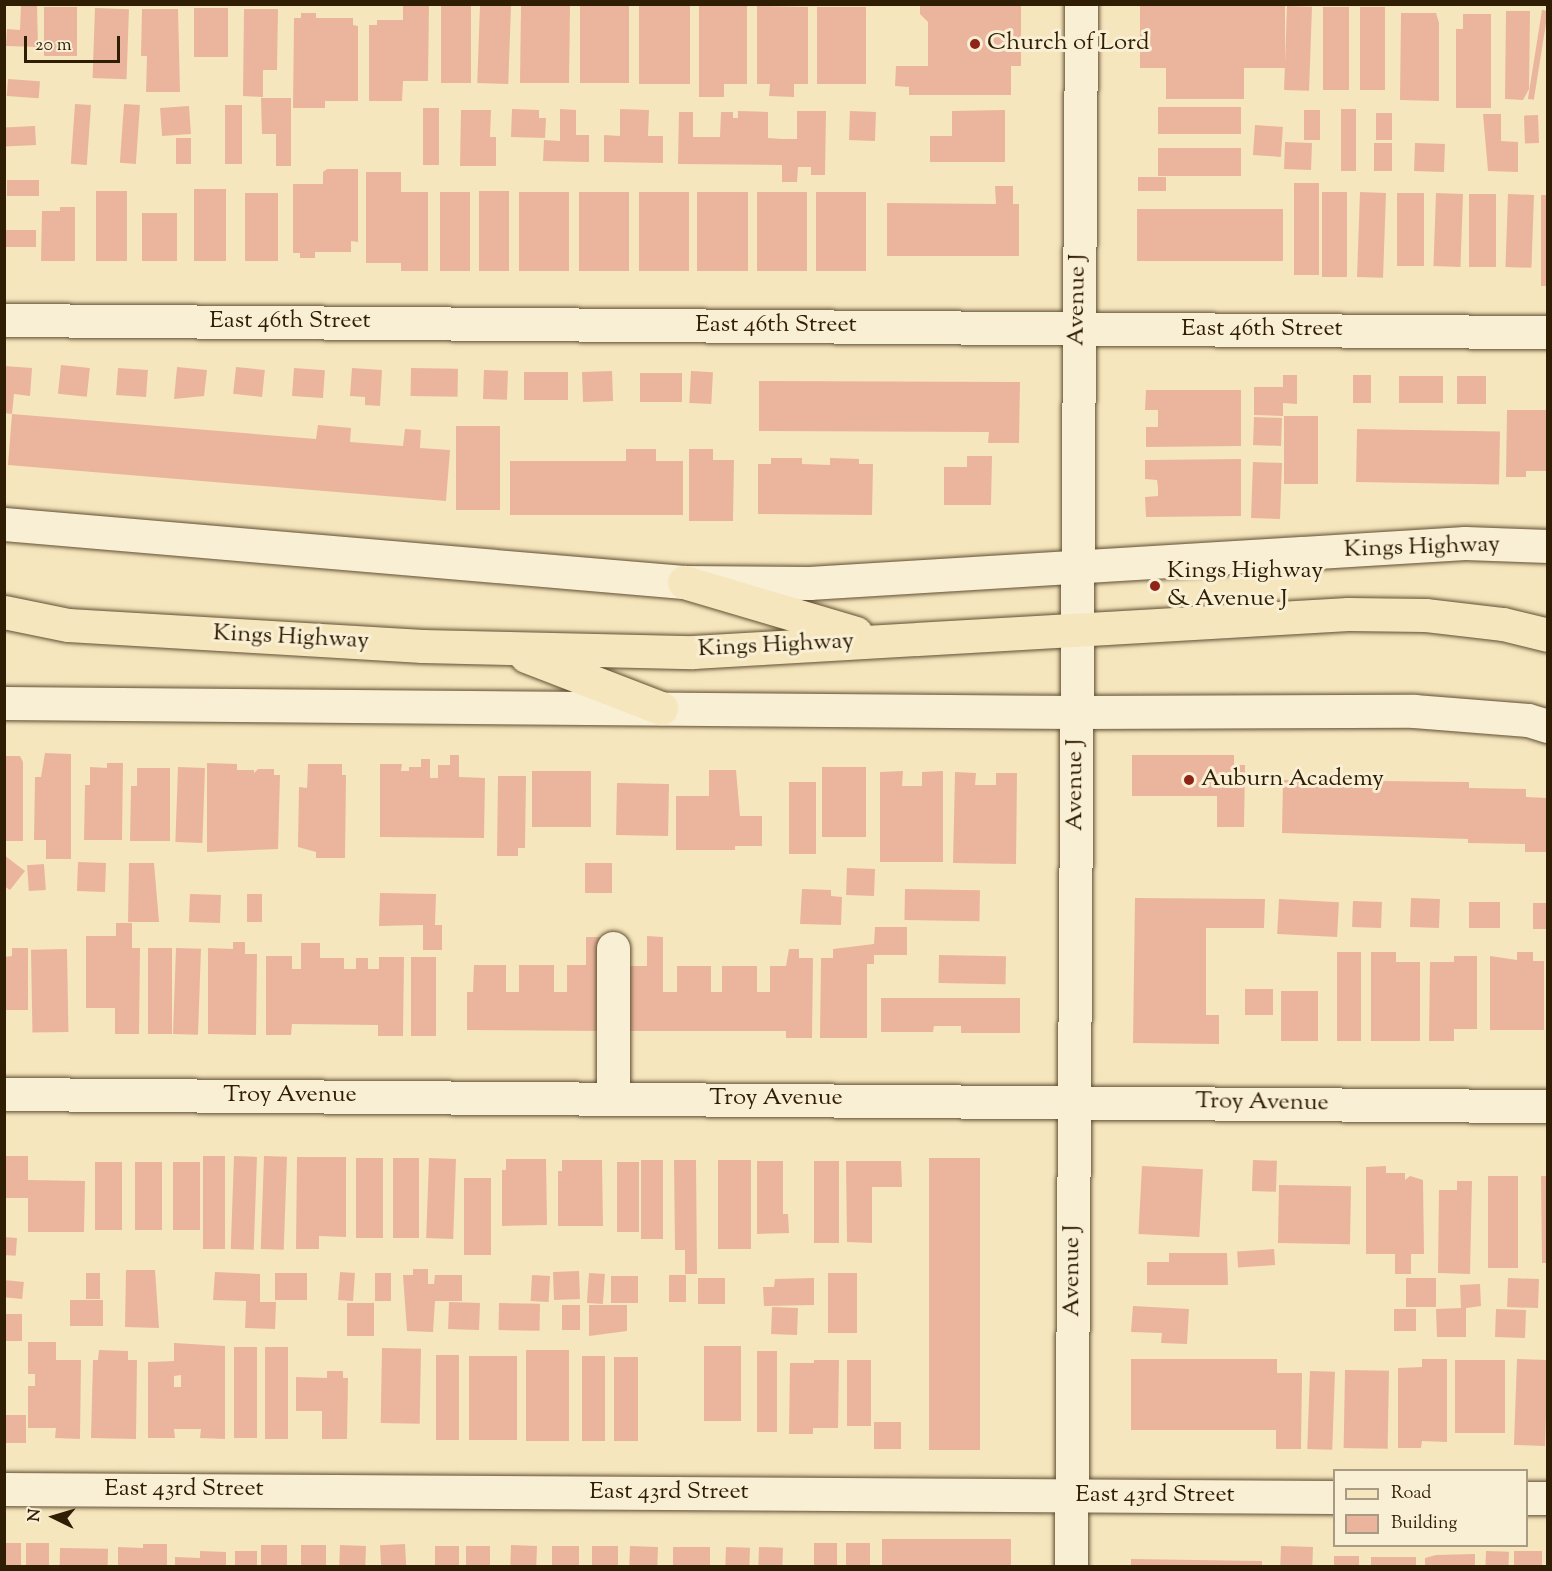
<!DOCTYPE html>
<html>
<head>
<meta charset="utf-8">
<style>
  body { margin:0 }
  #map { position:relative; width:1552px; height:1571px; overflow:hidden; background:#f6e6bd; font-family:"Sorts Mill Goudy",serif }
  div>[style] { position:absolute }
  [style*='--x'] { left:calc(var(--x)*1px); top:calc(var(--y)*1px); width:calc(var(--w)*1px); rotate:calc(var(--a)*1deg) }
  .building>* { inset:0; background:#eab59c; transform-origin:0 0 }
  .roads { filter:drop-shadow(0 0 2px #614f32) drop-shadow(0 0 2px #614f32) }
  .minor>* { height:33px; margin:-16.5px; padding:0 16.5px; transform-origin:16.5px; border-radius:16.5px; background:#f9efd4 }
  .major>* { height:33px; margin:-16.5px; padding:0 16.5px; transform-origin:16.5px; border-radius:16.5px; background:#f6e6bd }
  .dots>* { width:16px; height:16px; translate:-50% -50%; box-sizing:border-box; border:3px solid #f9efd4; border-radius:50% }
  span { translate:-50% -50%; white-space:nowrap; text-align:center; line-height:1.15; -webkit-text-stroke:6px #f9efd4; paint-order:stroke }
  .poi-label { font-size:24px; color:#2f1d04 }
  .left { translate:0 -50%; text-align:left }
  .street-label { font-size:24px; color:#2f1d04 }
  .frame { position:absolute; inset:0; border:6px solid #2f1d04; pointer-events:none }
  .legend { position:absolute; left:1333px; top:1469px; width:195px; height:78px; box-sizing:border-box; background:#f9efd4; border:2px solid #a89b81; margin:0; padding:8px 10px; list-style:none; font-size:18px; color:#2f1d04 }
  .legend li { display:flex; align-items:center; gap:12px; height:30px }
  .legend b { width:30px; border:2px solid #a89b81 }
  .north { position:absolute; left:24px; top:1487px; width:60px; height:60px; -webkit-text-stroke:4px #f9efd4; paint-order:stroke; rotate:275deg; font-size:16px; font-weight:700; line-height:24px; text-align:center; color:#2f1d04 }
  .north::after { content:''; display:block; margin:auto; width:21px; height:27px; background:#2f1d04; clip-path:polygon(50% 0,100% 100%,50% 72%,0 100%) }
  .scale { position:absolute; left:24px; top:36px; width:96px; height:27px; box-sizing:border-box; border:3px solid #2f1d04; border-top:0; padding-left:8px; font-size:18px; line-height:21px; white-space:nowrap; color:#2f1d04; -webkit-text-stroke:4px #f9efd4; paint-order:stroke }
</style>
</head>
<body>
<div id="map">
  <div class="building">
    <div style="clip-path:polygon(21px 4px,37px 4px,38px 47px,6px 46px,7px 29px,20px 30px)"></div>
    <div style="clip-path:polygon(403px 4px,429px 4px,428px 81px,403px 81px,402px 101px,369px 101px,369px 25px,377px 25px,377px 20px,403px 20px)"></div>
    <div style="clip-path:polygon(920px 4px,1021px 4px,1021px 66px,1011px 66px,1011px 95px,909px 95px,909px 87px,895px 86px,896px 66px,928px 66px,928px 22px,920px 14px)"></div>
    <div style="clip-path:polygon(1140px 4px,1285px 4px,1285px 68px,1244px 68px,1244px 99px,1166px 99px,1166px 68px,1140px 68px)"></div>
    <div style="left:441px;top:5px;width:30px;height:78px"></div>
    <div style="left:480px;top:5px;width:31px;height:78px;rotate:2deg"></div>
    <div style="clip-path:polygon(546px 5px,570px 6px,569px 83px,520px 83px,521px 6px)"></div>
    <div style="left:580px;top:6px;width:49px;height:77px"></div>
    <div style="left:639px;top:6px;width:51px;height:78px"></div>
    <div style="clip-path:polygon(699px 6px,747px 6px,747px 84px,724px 84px,724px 97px,699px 97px)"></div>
    <div style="clip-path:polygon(757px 6px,808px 7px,808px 84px,794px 84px,794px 97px,769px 96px,770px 84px,757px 84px)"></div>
    <div style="left:1287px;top:6px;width:25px;height:84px;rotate:2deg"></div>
    <div style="left:44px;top:7px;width:33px;height:49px"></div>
    <div style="left:817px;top:7px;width:49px;height:77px"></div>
    <div style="left:1323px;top:7px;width:26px;height:83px"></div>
    <div style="left:1360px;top:7px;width:25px;height:83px"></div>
    <div style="left:95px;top:8px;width:34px;height:70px;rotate:2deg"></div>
    <div style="left:194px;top:8px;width:34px;height:49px"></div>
    <div style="clip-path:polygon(142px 9px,178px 9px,180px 92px,146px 92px,147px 56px,141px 56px)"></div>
    <div style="clip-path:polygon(244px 9px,278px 9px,277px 70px,263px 70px,263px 97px,243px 96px)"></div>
    <div style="left:1542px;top:10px;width:6px;height:90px;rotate:9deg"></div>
    <div style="clip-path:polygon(1506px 11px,1530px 11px,1529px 89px,1523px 100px,1505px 99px)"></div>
    <div style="clip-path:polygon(301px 13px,316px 13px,316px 18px,353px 18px,353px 25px,358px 26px,358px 101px,325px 101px,325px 108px,293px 108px,294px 18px,301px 18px)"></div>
    <div style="clip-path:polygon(1401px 13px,1436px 13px,1439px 23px,1439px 101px,1400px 100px)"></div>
    <div style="clip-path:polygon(1463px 14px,1491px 14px,1491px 108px,1456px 108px,1456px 29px,1463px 29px)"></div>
    <div style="left:8px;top:79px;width:32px;height:17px;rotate:4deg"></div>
    <div style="clip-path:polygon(261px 98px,291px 98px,291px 166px,276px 166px,276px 134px,262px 134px)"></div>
    <div style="left:75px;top:104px;width:16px;height:60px;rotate:4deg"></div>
    <div style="left:124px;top:104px;width:16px;height:59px;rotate:4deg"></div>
    <div style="left:242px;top:105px;width:59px;height:17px;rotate:90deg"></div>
    <div style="left:189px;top:106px;width:28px;height:29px;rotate:86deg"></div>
    <div style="left:1158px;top:107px;width:83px;height:27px"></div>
    <div style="left:423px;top:108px;width:16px;height:57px"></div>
    <div style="clip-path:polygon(512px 109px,539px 110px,539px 118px,546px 118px,545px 138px,511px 137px)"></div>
    <div style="clip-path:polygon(560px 109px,576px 110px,576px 135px,589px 135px,589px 162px,543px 161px,544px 140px,560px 141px)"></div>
    <div style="clip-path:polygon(620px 109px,649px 110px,648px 136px,663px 136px,663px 163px,604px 162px,604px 135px,620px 136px)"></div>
    <div style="left:1341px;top:109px;width:15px;height:62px"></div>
    <div style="clip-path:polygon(461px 110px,491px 110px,490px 137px,496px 137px,496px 166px,460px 166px)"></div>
    <div style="clip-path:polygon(1005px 110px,1005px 162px,930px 162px,930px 136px,952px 136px,952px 111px)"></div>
    <div style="left:1304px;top:110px;width:16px;height:30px"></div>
    <div style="clip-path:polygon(738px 111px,768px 112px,768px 138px,783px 139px,797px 139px,797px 111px,826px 111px,825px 175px,811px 175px,811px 167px,798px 167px,797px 182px,782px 182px,782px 165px,678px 164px,679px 112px,693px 112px,693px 137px,720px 137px,721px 112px,733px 112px,733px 118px,738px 118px)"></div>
    <div style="left:850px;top:111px;width:26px;height:29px;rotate:2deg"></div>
    <div style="left:1392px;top:113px;width:27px;height:16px;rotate:90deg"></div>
    <div style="clip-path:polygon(1483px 114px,1501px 114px,1501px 141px,1518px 142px,1518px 172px,1488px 171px)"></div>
    <div style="left:1538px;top:115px;width:28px;height:14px;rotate:88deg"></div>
    <div style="left:1255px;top:125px;width:28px;height:30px;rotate:4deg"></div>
    <div style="left:35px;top:126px;width:19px;height:31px;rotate:87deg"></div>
    <div style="left:176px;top:138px;width:15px;height:26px"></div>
    <div style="left:1285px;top:142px;width:27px;height:27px;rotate:2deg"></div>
    <div style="left:1374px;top:143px;width:18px;height:28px"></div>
    <div style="left:1415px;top:143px;width:30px;height:28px;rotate:2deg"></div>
    <div style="left:1158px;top:148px;width:83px;height:28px"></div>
    <div style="clip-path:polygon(327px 169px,358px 169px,358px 242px,351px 241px,351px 252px,315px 252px,315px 258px,300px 258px,300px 253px,293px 253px,293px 184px,323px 184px,323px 172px)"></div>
    <div style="clip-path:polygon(366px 172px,401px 172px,401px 192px,428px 192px,428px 271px,401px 271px,401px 263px,366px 263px)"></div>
    <div style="left:1138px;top:177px;width:28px;height:14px"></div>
    <div style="left:7px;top:180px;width:32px;height:16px"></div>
    <div style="left:1294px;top:183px;width:25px;height:92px"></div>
    <div style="clip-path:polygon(995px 186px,1013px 186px,1013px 204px,1019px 204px,1019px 256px,887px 256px,887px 203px,996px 204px)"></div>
    <div style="left:194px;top:189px;width:32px;height:72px"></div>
    <div style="left:96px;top:191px;width:31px;height:70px"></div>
    <div style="left:509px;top:191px;width:80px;height:30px;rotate:90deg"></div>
    <div style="left:440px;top:192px;width:30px;height:79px"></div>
    <div style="left:519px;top:192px;width:50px;height:79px"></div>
    <div style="left:579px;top:192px;width:50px;height:79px"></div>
    <div style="left:639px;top:192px;width:50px;height:79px"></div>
    <div style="left:697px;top:192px;width:51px;height:79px"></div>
    <div style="left:757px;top:192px;width:50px;height:79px"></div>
    <div style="left:816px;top:192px;width:50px;height:79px"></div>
    <div style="left:1322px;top:192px;width:25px;height:85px"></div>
    <div style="left:1360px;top:192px;width:26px;height:85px;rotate:2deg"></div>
    <div style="left:245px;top:193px;width:33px;height:68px"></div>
    <div style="left:1397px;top:193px;width:27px;height:73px"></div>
    <div style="left:1436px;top:193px;width:27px;height:73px;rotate:2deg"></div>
    <div style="left:1469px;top:194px;width:27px;height:73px"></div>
    <div style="left:1508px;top:194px;width:26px;height:73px;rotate:2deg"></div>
    <div style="left:1541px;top:195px;width:7px;height:91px"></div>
    <div style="clip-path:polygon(60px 207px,75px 207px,75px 261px,41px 261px,42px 211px,60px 211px)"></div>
    <div style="left:1137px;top:209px;width:146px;height:52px"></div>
    <div style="left:142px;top:213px;width:35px;height:48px"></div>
    <div style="left:5px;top:230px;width:31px;height:17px"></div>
    <div style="left:61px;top:365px;width:29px;height:29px;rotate:6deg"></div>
    <div style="clip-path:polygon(4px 366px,32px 368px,30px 396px,14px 394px,12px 414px,4px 413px)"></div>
    <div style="clip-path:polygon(177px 367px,207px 370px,204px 396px,174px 399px)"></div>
    <div style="left:236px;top:367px;width:29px;height:27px;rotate:6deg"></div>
    <div style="left:118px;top:368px;width:30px;height:27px;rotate:4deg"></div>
    <div style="left:294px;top:368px;width:31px;height:28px;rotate:4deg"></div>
    <div style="clip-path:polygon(352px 368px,382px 370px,380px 406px,365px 405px,365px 397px,350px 396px)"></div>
    <div style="left:411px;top:368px;width:47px;height:28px;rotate:1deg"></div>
    <div style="left:484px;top:370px;width:24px;height:29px;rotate:2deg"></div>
    <div style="left:612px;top:371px;width:30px;height:30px;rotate:88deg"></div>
    <div style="left:691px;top:371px;width:22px;height:32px;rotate:3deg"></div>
    <div style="left:524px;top:372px;width:44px;height:28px"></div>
    <div style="left:640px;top:373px;width:42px;height:29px"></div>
    <div style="clip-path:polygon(1283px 375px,1297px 375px,1297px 404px,1283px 403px,1283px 416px,1254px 415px,1254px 387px,1283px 387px)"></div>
    <div style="left:1353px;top:375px;width:18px;height:28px"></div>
    <div style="left:1399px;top:376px;width:44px;height:27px"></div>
    <div style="left:1457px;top:376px;width:29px;height:28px"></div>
    <div style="clip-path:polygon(759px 381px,1020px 382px,1019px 443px,988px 443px,989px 432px,759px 431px)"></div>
    <div style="clip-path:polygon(1146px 390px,1241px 390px,1241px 446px,1146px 447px,1146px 427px,1158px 427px,1158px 410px,1145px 410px)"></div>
    <div style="clip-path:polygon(1507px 410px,1548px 410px,1548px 471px,1526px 471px,1526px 477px,1506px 477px)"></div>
    <div style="clip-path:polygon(12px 414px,316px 439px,318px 425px,351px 428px,350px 442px,403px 446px,405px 429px,421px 430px,420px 448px,450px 450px,446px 501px,8px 465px)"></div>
    <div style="left:1284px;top:416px;width:34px;height:68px"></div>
    <div style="left:1254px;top:417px;width:28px;height:28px;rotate:2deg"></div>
    <div style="left:456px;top:426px;width:44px;height:84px"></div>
    <div style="left:1357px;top:429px;width:143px;height:53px;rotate:1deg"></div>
    <div style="clip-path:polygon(626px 449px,656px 449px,656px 461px,683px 461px,683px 515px,510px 515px,510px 461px,626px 461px)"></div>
    <div style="clip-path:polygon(689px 449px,713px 449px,713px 460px,734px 460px,733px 521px,689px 521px)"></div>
    <div style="clip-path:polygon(967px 456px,992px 456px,991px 505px,944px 505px,944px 467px,967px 467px)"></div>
    <div style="clip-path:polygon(771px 458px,802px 458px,802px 464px,830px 465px,830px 458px,859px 459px,859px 464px,873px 464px,872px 515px,758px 514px,758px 464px,771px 464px)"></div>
    <div style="clip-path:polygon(1241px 459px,1241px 516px,1146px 517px,1145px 497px,1158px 496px,1158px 488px,1157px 480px,1145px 479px,1145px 460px)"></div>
    <div style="left:1253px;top:462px;width:29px;height:56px;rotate:2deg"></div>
    <div style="clip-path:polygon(45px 753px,71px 754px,71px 859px,46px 859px,46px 840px,34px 840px,35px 777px,41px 777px)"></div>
    <div style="clip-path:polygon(450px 755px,459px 755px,459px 777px,485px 778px,484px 838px,380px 837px,380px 764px,402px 764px,401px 771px,409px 771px,409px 767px,421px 767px,421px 759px,430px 759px,430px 778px,438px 778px,438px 765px,450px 765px)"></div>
    <div style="clip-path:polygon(1132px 755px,1234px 755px,1234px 765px,1245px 765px,1244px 827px,1217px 827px,1217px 796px,1132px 796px)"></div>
    <div style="clip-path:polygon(4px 756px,20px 756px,23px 762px,23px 841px,4px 841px)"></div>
    <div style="clip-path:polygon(107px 763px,123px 763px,122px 840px,84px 840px,85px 785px,90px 785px,90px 767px,107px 768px)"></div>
    <div style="clip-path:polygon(207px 763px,237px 764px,237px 770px,254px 770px,254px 773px,258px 769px,274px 769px,274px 775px,280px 775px,278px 849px,207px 852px)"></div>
    <div style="clip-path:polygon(308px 764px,342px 764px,342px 775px,346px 775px,345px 858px,316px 858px,316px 852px,298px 847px,299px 787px,307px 788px)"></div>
    <div style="left:178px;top:767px;width:27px;height:75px;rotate:2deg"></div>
    <div style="left:822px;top:767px;width:44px;height:70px"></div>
    <div style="clip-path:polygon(137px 768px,170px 768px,170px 841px,130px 841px,131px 786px,137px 786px)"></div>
    <div style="clip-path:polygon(709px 770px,736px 770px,740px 816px,762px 816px,762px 846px,735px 846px,735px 850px,676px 850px,676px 796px,709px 796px)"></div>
    <div style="left:532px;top:771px;width:59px;height:56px"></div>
    <div style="clip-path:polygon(903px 771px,902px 786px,922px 786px,922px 772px,943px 771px,943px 862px,880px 862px,880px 772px)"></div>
    <div style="clip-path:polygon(955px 772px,976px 773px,975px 785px,996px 785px,996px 773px,1017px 773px,1016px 864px,953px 863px)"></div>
    <div style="clip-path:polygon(498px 776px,526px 776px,525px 848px,518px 848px,518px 856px,497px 856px)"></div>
    <div style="clip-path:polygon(1283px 780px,1469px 782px,1469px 788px,1526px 789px,1526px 797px,1548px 798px,1548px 852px,1525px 852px,1525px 844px,1468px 843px,1468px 839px,1282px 833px)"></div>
    <div style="left:789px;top:782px;width:27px;height:72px"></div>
    <div style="left:617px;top:783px;width:52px;height:52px;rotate:1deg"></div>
    <div style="clip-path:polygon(4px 855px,25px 871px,10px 890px,4px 886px)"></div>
    <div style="left:78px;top:862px;width:28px;height:29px;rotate:2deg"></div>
    <div style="clip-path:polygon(129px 863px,154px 863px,159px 922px,128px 922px)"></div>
    <div style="left:612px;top:863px;width:30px;height:27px;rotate:90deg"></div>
    <div style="left:44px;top:864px;width:26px;height:17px;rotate:86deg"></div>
    <div style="left:847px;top:868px;width:28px;height:27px;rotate:2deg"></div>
    <div style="clip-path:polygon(802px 889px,831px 890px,831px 896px,842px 897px,841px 925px,800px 924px)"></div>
    <div style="left:905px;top:889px;width:75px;height:31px;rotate:1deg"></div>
    <div style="clip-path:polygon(380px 893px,436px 894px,435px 925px,442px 925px,442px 950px,423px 950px,423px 925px,379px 926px)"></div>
    <div style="left:190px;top:894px;width:31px;height:28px;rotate:2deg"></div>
    <div style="left:247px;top:894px;width:15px;height:28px"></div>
    <div style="clip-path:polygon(1135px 898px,1265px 899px,1264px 928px,1206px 928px,1206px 1015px,1219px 1015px,1219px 1044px,1133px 1043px)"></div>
    <div style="left:1411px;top:898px;width:29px;height:29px;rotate:2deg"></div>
    <div style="left:1279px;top:899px;width:60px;height:35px;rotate:3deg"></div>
    <div style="left:1353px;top:901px;width:29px;height:26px;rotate:2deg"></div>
    <div style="left:1469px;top:902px;width:31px;height:26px"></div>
    <div style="left:1533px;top:903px;width:15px;height:26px"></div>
    <div style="clip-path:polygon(116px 923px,132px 923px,132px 948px,140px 948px,139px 1034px,115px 1034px,115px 1008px,86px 1008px,86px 936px,116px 936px)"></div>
    <div style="clip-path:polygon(875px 927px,907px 927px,907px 955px,874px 955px,874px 964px,867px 964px,867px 1038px,820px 1038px,821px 958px,833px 958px,833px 949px,874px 944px)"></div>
    <div style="clip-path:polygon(647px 936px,663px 937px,663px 992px,677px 992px,677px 966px,711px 966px,711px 992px,722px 992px,722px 966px,757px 966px,757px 992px,770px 992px,770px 966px,786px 966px,789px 949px,799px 949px,799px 958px,813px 958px,812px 1038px,786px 1038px,786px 1031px,624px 1031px,624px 966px,647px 966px)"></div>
    <div style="clip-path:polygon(586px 937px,606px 937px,605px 1031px,467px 1030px,467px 992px,473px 992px,474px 965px,506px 965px,506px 992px,519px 992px,519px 965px,554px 965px,554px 992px,567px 992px,567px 965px,586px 965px)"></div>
    <div style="clip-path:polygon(233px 942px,245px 942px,245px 954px,257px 954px,256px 1035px,208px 1034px,208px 948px,233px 949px)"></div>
    <div style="clip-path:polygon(301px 943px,320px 943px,320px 958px,344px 958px,344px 969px,356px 969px,356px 958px,368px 958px,368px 969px,379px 969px,379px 957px,404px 957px,403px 1036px,378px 1036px,378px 1025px,292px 1024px,291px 1035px,266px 1035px,266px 956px,292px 956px,292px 969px,301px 969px)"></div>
    <div style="clip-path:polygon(12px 948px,28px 948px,28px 1010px,4px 1010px,4px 957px,12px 956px)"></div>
    <div style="left:148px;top:948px;width:24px;height:86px"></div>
    <div style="left:176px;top:948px;width:25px;height:86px;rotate:2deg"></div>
    <div style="left:67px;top:949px;width:83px;height:36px;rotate:89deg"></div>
    <div style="left:1337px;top:952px;width:24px;height:89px"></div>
    <div style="clip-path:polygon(1371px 952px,1396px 952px,1396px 962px,1420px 962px,1420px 1041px,1371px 1041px)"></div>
    <div style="clip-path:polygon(1517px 952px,1533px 952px,1533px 961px,1544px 961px,1544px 1030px,1490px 1030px,1490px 956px,1517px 960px)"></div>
    <div style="left:939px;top:955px;width:67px;height:28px;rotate:1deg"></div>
    <div style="clip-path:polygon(1454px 956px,1477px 956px,1477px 1029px,1454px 1029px,1454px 1041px,1429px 1041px,1430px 962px,1454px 962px)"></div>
    <div style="left:411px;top:957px;width:25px;height:79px"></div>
    <div style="left:1273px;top:989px;width:26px;height:28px;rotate:90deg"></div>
    <div style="left:1281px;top:991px;width:37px;height:50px"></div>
    <div style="clip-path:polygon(881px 998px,1020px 998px,1020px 1033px,961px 1033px,961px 1026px,934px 1026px,933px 1032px,881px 1032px)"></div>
    <div style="clip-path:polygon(4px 1156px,28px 1156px,28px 1180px,85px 1181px,84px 1232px,28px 1232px,28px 1198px,4px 1198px)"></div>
    <div style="left:203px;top:1156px;width:22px;height:93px"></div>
    <div style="left:234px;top:1156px;width:23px;height:93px;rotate:2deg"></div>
    <div style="left:264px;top:1156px;width:23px;height:93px;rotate:2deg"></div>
    <div style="clip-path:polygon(297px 1157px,346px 1157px,346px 1237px,319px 1236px,319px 1249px,296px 1249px)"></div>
    <div style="left:356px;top:1158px;width:27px;height:80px"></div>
    <div style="left:393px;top:1158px;width:26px;height:80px"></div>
    <div style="left:429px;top:1158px;width:27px;height:80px;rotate:2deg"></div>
    <div style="left:929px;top:1158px;width:51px;height:292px"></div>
    <div style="clip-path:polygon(506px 1159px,546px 1159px,547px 1225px,502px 1226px,502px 1170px,506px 1170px)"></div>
    <div style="clip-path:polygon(562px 1160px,602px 1160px,603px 1226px,558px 1226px,558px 1171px,562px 1171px)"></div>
    <div style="left:641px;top:1160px;width:22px;height:79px"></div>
    <div style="clip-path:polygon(674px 1160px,696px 1160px,697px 1274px,685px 1274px,685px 1250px,675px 1250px)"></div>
    <div style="left:718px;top:1160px;width:33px;height:89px"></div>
    <div style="left:1253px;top:1160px;width:24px;height:31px;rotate:2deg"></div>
    <div style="clip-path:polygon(757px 1161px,783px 1161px,783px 1214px,788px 1214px,789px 1233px,757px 1234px)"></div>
    <div style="left:814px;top:1161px;width:25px;height:82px"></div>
    <div style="clip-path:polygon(846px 1161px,901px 1161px,902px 1187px,872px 1187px,872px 1243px,847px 1242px)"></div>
    <div style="left:95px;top:1162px;width:27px;height:68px"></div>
    <div style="left:135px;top:1162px;width:27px;height:68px"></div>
    <div style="left:173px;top:1162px;width:27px;height:68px"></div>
    <div style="left:617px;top:1162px;width:22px;height:70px"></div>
    <div style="left:1142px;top:1166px;width:61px;height:68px;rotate:3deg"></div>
    <div style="clip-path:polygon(1386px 1166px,1386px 1173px,1405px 1173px,1405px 1180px,1410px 1176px,1423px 1180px,1424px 1254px,1411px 1254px,1411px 1274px,1395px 1274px,1395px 1254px,1366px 1254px,1366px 1167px)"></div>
    <div style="left:1488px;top:1176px;width:30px;height:92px"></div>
    <div style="clip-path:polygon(1541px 1176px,1548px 1176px,1548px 1263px,1542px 1263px)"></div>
    <div style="left:464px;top:1178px;width:27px;height:77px"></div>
    <div style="clip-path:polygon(1457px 1181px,1472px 1181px,1470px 1274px,1438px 1273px,1439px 1190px,1457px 1190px)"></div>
    <div style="left:1279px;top:1185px;width:72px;height:58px;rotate:1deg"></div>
    <div style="left:4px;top:1237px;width:13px;height:18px;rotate:4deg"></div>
    <div style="left:1274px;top:1249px;width:16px;height:37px;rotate:86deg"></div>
    <div style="clip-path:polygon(1169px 1253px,1227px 1253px,1228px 1285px,1147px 1285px,1147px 1262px,1169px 1262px)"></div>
    <div style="clip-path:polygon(413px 1269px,428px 1269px,428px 1284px,434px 1284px,435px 1275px,462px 1275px,462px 1301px,435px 1301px,433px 1332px,407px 1331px,403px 1275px,413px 1275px)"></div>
    <div style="clip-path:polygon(126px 1270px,155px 1270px,159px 1328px,125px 1327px)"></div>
    <div style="left:579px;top:1271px;width:28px;height:26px;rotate:88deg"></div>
    <div style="clip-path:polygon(215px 1272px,260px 1274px,260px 1302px,276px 1302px,275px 1329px,245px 1328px,246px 1301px,213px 1300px)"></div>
    <div style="left:340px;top:1272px;width:15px;height:28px;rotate:4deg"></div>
    <div style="left:86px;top:1273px;width:14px;height:26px"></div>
    <div style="left:307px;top:1273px;width:27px;height:32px;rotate:90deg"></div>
    <div style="left:375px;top:1273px;width:16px;height:28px"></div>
    <div style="left:589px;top:1273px;width:16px;height:30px;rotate:4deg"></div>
    <div style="left:828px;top:1273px;width:29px;height:60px"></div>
    <div style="left:532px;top:1275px;width:18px;height:26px;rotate:3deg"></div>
    <div style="left:669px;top:1275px;width:17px;height:27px"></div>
    <div style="left:611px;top:1276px;width:27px;height:27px"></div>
    <div style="left:698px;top:1278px;width:27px;height:26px"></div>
    <div style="clip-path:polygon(814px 1278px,814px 1305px,764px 1306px,763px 1287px,774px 1287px,775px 1279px)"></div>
    <div style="left:1406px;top:1278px;width:30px;height:29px"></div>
    <div style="left:1508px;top:1278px;width:31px;height:29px;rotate:2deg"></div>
    <div style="left:4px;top:1280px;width:20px;height:17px;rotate:6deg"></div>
    <div style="clip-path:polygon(1480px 1284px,1481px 1306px,1466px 1308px,1466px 1337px,1437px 1337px,1436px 1309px,1461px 1308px,1460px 1285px)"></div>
    <div style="left:70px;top:1300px;width:33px;height:26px"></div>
    <div style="left:449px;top:1302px;width:31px;height:27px;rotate:2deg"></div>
    <div style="left:347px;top:1303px;width:27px;height:33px"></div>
    <div style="left:499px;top:1303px;width:41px;height:27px;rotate:1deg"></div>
    <div style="left:562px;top:1305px;width:18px;height:25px"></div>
    <div style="clip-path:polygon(589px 1305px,627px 1305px,627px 1331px,589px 1336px)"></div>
    <div style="clip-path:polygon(1133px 1306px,1189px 1309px,1187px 1344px,1161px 1343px,1162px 1333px,1131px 1332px)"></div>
    <div style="left:772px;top:1307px;width:26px;height:27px;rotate:2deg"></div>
    <div style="left:1394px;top:1309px;width:22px;height:22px"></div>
    <div style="left:1496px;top:1309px;width:30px;height:28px;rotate:2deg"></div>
    <div style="left:4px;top:1314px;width:18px;height:27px"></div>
    <div style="clip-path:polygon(28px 1342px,56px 1342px,56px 1360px,81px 1360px,80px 1439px,55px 1438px,56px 1428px,28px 1428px,28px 1386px,35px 1386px,35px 1374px,28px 1374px)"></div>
    <div style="clip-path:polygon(evenodd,174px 1343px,225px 1346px,225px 1439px,200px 1438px,201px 1429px,174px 1429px,175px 1438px,148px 1438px,148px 1362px,174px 1361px,174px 1343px,181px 1375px,181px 1387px,174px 1387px,174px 1376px,181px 1375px)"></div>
    <div style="left:704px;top:1346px;width:37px;height:75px"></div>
    <div style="left:234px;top:1347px;width:23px;height:91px"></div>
    <div style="left:265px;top:1347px;width:23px;height:92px"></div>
    <div style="left:382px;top:1348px;width:39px;height:75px;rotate:1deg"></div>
    <div style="clip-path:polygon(99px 1350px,128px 1351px,128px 1360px,137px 1360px,136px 1439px,91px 1438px,93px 1360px,98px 1360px)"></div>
    <div style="left:526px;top:1350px;width:43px;height:91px"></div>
    <div style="left:757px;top:1351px;width:20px;height:81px"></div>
    <div style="left:436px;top:1355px;width:23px;height:85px"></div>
    <div style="left:469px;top:1356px;width:48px;height:84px"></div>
    <div style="left:582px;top:1356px;width:23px;height:85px"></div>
    <div style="left:614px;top:1357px;width:24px;height:84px"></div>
    <div style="clip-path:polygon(1131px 1359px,1277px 1359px,1277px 1373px,1302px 1373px,1301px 1449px,1276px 1449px,1276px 1430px,1131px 1430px)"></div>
    <div style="clip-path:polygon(1422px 1359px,1447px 1359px,1447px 1442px,1422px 1441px,1421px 1448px,1398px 1448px,1398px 1368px,1422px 1367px)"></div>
    <div style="left:1517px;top:1359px;width:31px;height:86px;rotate:2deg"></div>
    <div style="clip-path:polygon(814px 1360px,839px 1360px,838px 1428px,813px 1428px,813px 1434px,789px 1434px,790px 1363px,814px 1363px)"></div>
    <div style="left:847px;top:1360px;width:24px;height:66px"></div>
    <div style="left:1505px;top:1360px;width:73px;height:50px;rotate:90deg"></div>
    <div style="left:1345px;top:1370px;width:44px;height:78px;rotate:1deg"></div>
    <div style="clip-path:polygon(327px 1371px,343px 1371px,343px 1378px,348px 1378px,347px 1439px,322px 1439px,322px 1411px,296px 1411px,296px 1377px,327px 1378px)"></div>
    <div style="left:1310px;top:1371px;width:25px;height:78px;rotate:2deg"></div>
    <div style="left:4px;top:1415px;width:22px;height:28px"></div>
    <div style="left:874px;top:1422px;width:27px;height:27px"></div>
    <div style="left:882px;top:1539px;width:129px;height:27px"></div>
    <div style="left:5px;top:1543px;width:16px;height:23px"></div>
    <div style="left:26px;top:1543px;width:23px;height:23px"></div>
    <div style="left:814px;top:1543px;width:23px;height:23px"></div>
    <div style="left:846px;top:1543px;width:24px;height:23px"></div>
    <div style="clip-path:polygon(143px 1544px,167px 1544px,167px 1566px,118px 1566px,118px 1547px,143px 1548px)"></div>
    <div style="left:405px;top:1544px;width:22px;height:25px;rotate:87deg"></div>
    <div style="left:261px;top:1545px;width:26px;height:21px"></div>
    <div style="left:301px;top:1545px;width:25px;height:21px"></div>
    <div style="left:340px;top:1545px;width:26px;height:21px;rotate:2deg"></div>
    <div style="left:511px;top:1545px;width:26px;height:21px;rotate:2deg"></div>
    <div style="left:435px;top:1546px;width:24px;height:20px"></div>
    <div style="left:466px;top:1546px;width:24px;height:20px"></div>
    <div style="left:552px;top:1546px;width:27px;height:20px"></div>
    <div style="left:592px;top:1546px;width:26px;height:20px"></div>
    <div style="left:630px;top:1546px;width:28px;height:20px;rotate:2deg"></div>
    <div style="left:1281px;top:1546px;width:32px;height:20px;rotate:2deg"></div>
    <div style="left:710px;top:1547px;width:19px;height:37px;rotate:90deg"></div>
    <div style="left:726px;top:1547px;width:24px;height:19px;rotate:2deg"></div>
    <div style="left:759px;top:1547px;width:24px;height:19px;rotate:2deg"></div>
    <div style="left:60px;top:1548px;width:48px;height:18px;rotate:1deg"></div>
    <div style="clip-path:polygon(200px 1551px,226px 1552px,226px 1566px,175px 1566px,175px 1557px,200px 1558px)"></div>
    <div style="left:235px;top:1551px;width:22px;height:15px"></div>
    <div style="left:1486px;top:1551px;width:23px;height:15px;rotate:2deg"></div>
    <div style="left:1514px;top:1551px;width:28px;height:15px"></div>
    <div style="clip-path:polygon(1475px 1554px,1475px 1566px,1425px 1566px,1425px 1558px,1436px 1555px)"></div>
    <div style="left:1334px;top:1556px;width:25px;height:10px"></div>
    <div style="left:1371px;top:1557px;width:45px;height:9px"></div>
    <div style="clip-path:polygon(1131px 1559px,1262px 1561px,1262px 1566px,1131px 1566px)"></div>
  </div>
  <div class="roads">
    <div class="minor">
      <div style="--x:4;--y:320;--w:1544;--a:0.45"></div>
      <div style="--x:4;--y:524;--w:682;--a:4.88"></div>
      <div style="--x:684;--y:582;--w:125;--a:0.5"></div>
      <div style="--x:809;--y:583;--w:657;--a:-3.49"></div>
      <div style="--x:1465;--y:543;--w:83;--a:2.1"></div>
      <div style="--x:4;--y:703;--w:1072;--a:0.48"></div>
      <div style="--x:1076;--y:712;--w:338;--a:-0.2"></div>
      <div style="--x:1414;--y:711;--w:114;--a:4.5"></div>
      <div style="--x:1528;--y:720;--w:21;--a:17"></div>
      <div style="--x:613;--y:948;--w:150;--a:90"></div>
      <div style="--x:4;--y:1094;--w:1544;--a:0.45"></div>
      <div style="--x:4;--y:1489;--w:1330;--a:0.34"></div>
      <div style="--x:1526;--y:1498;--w:22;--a:0"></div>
      <div style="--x:1071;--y:1566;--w:1562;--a:-89.63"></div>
    </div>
    <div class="major">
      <div style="--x:684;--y:582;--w:179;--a:16.5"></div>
      <div style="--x:4;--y:612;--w:65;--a:11.5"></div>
      <div style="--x:68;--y:625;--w:355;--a:3.4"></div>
      <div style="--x:422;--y:646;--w:271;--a:1.3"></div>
      <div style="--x:693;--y:652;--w:656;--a:-3.32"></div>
      <div style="--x:1348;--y:614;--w:77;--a:0.7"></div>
      <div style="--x:1425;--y:615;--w:79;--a:6.6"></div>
      <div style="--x:1503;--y:624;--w:46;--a:13.7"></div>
      <div style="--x:526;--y:656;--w:145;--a:21.1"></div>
    </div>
  </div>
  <div class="dots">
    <div style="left:975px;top:44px;background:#8f2418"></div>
    <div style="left:1155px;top:586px;background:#8f2418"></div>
    <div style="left:1189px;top:780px;background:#8f2418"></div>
  </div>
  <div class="poi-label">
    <span class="left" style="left:987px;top:44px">Church of Lord</span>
    <span class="left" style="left:1167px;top:586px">Kings Highway<br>&amp; Avenue J</span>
    <span class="left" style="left:1201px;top:780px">Auburn Academy</span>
  </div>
  <div class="street-label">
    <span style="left:1078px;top:300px;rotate:-89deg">Avenue J</span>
    <span style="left:290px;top:322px">East 46th Street</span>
    <span style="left:776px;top:326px">East 46th Street</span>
    <span style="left:1262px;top:330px">East 46th Street</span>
    <span style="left:1422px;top:548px;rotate:-2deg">Kings Highway</span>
    <span style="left:291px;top:638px;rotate:3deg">Kings Highway</span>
    <span style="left:776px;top:646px;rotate:-3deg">Kings Highway</span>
    <span style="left:1076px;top:785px;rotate:-90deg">Avenue J</span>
    <span style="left:290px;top:1096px">Troy Avenue</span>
    <span style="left:776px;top:1099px">Troy Avenue</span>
    <span style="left:1262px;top:1103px;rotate:1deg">Troy Avenue</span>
    <span style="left:1073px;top:1271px;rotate:-90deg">Avenue J</span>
    <span style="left:184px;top:1490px">East 43rd Street</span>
    <span style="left:669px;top:1493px">East 43rd Street</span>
    <span style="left:1155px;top:1496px">East 43rd Street</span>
  </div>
  <div class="frame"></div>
  <ul class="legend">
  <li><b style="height:8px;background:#f6e6bd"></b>Road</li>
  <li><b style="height:16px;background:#eab59c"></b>Building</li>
  </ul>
  <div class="north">N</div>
  <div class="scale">20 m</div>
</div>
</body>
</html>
